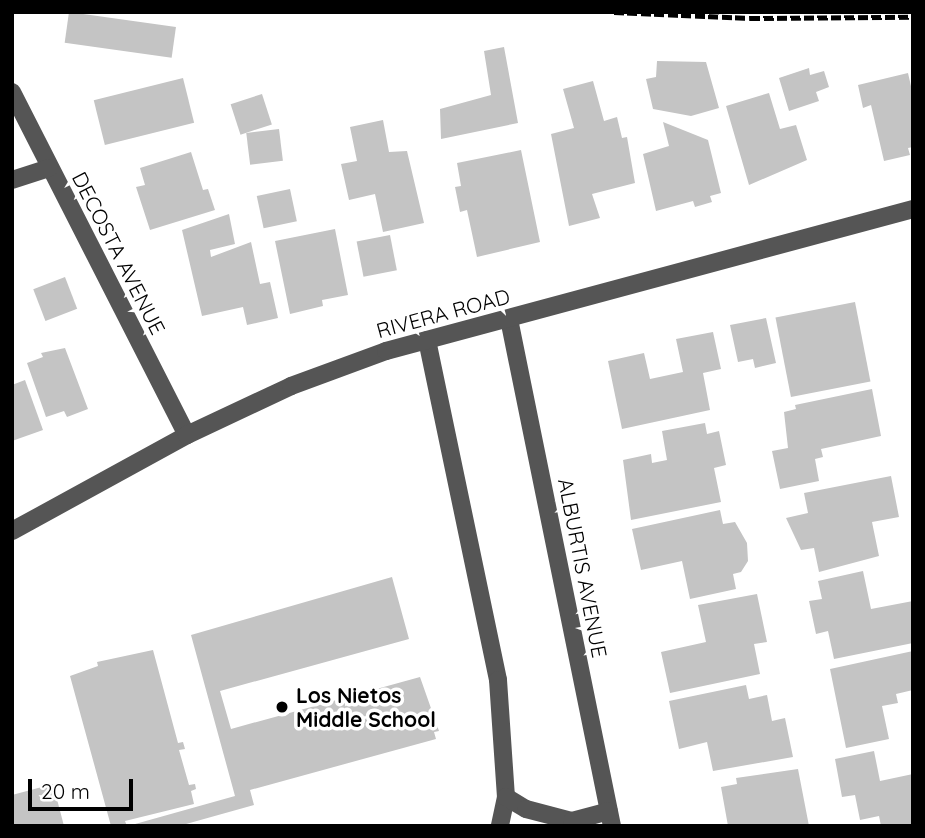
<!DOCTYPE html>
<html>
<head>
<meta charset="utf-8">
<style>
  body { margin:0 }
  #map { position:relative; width:925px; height:838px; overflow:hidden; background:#fff; font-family:Quicksand,sans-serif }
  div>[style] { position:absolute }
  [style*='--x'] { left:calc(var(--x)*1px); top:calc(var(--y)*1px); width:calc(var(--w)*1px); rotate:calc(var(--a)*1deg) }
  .building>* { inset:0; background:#c4c4c4; transform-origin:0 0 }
  .minor>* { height:18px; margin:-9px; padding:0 9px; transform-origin:9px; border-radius:9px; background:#555 }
  .rail>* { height:5px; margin-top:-2.5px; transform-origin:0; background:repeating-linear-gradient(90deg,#000 0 10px,transparent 0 13.5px) }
  .dots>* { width:19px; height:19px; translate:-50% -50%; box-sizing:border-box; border:4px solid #fff; border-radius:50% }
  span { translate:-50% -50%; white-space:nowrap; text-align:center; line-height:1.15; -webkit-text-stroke:7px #fff; paint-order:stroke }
  .street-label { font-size:21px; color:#000 }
  .poi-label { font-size:21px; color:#000; font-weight:700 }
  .left { translate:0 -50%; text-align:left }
  .frame { position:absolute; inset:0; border:14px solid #000; pointer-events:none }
  .scale { position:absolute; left:28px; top:779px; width:105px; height:32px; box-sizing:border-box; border:4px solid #000; border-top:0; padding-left:9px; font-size:21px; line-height:24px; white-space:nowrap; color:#000; -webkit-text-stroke:5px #fff; paint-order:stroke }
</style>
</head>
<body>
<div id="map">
  <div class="building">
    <div style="left:69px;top:12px;width:108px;height:31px;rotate:8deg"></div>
    <div style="clip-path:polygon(504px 47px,518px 123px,441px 139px,440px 109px,491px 95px,484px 51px)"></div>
    <div style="clip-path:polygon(657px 61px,706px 62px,719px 108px,691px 116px,653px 109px,646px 79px,656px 77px)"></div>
    <div style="clip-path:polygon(809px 68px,810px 75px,824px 71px,829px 87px,816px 92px,819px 101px,789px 111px,779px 78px)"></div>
    <div style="clip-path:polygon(908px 73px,913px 95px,913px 147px,908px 148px,910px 155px,884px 161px,871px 105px,863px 108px,858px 85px)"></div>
    <div style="left:183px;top:78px;width:46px;height:92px;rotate:76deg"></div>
    <div style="clip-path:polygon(593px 81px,604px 121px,617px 117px,622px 138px,627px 137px,635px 183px,592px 194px,600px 218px,569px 226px,551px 134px,574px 128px,563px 89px)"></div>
    <div style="clip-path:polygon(769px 93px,780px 129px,796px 125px,807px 160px,749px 185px,726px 106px)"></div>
    <div style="left:262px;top:94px;width:32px;height:33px;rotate:72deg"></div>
    <div style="clip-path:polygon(383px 120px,389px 152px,407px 151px,424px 223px,383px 232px,375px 194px,349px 200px,341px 164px,357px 161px,350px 127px)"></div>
    <div style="clip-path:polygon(663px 122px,708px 140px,721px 193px,710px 196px,712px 202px,695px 207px,693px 201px,656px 211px,643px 154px,669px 146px)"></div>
    <div style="left:279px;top:129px;width:32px;height:33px;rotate:83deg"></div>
    <div style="clip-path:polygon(521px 150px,540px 242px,477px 257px,467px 210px,460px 212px,455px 187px,461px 186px,457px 163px)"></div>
    <div style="clip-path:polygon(191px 152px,203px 190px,208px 189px,215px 210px,150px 230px,136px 187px,145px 185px,140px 168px)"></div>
    <div style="left:290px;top:189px;width:33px;height:34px;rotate:78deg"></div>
    <div style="clip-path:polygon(229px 214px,235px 244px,210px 250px,211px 257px,251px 242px,260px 284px,270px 282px,278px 318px,247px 325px,243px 307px,202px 316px,182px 230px)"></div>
    <div style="clip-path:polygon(335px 229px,348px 295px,322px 300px,323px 306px,290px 314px,275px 241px)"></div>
    <div style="left:390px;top:235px;width:36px;height:34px;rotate:79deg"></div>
    <div style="left:65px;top:277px;width:34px;height:34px;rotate:69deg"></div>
    <div style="left:855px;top:302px;width:81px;height:81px;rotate:79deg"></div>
    <div style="clip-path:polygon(766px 318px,776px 363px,755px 368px,753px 359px,738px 362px,730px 325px)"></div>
    <div style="clip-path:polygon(713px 332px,721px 369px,703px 373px,710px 410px,622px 429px,608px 361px,644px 353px,650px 379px,683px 372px,676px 339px)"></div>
    <div style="clip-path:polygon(65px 348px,88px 409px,67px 417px,64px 411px,46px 417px,27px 363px,43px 357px,41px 353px)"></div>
    <div style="clip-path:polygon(25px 380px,43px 430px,12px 441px,12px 385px)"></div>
    <div style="clip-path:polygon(872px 389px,881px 436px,821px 449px,823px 457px,815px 459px,819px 481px,780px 489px,772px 451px,788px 448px,784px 412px,796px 409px,795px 405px)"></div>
    <div style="clip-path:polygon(705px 423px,707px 434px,719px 431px,726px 465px,714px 468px,721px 502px,631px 520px,623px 460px,651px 454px,652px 463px,667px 460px,662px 431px)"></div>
    <div style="clip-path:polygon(891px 476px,899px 517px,872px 522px,879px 556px,819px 572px,814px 548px,801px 550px,786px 518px,808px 513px,804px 493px)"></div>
    <div style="clip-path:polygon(720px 510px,723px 524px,735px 522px,747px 543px,748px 561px,741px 572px,733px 574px,736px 589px,690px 599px,682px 561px,641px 570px,632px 529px)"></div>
    <div style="clip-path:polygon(863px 571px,871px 609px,913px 601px,913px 643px,834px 659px,828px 631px,816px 634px,809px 601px,822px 599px,818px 581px)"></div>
    <div style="clip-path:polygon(392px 577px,409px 639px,220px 691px,231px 729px,420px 677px,439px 731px,434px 732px,436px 739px,250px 790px,254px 805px,179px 826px,128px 826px,235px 796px,191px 635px)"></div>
    <div style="clip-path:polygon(757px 594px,767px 642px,754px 644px,760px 674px,670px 693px,661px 652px,706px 642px,698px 605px)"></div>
    <div style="clip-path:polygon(153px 650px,178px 743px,183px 742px,185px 749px,179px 750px,189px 785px,195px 784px,196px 789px,191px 791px,194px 804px,125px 821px,127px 826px,111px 826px,70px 676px,98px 666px,97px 662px)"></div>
    <div style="clip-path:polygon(913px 651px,913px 690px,896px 694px,898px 703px,882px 706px,889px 739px,846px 748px,830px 669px)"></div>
    <div style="clip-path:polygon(746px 685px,749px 699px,767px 695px,772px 721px,785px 718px,793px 757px,713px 771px,707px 742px,679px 749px,669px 701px)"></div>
    <div style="clip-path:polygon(874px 751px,880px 781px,913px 774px,913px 825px,881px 826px,879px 816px,860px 820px,855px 795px,842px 797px,835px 759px)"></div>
    <div style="clip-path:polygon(798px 769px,809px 826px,728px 826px,721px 787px,737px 784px,736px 778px)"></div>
    <div style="clip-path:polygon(53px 784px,64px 826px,12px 826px,12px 795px)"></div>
  </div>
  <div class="minor">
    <div style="--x:12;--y:92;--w:385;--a:63"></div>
    <div style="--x:12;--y:180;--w:39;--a:-18"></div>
    <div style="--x:509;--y:319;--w:517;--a:78.52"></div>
    <div style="--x:427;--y:340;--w:347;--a:78.2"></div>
    <div style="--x:498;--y:680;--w:117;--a:86.1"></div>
    <div style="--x:506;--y:797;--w:30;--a:102"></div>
    <div style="--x:12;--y:531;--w:200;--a:-28.7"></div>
    <div style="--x:187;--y:435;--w:115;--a:-25.2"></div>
    <div style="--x:291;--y:386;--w:101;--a:-20.2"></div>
    <div style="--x:386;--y:351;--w:546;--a:-15.08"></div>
    <div style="--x:506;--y:797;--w:23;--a:31"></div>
    <div style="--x:526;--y:809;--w:48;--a:14.6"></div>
    <div style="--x:572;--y:821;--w:38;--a:-15"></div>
  </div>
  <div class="rail">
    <div style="--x:614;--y:12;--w:136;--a:2.5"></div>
    <div style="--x:750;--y:18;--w:163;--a:-0.4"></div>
  </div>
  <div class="dots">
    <div style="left:282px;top:707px;background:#000"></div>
  </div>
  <div class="street-label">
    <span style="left:119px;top:253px;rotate:63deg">DECOSTA AVENUE</span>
    <span style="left:443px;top:313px;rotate:-15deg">RIVERA ROAD</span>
    <span style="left:583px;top:568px;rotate:79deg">ALBURTIS AVENUE</span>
  </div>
  <div class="poi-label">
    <span class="left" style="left:296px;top:707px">Los Nietos<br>Middle School</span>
  </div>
  <div class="frame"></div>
  <div class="scale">20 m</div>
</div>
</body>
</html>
